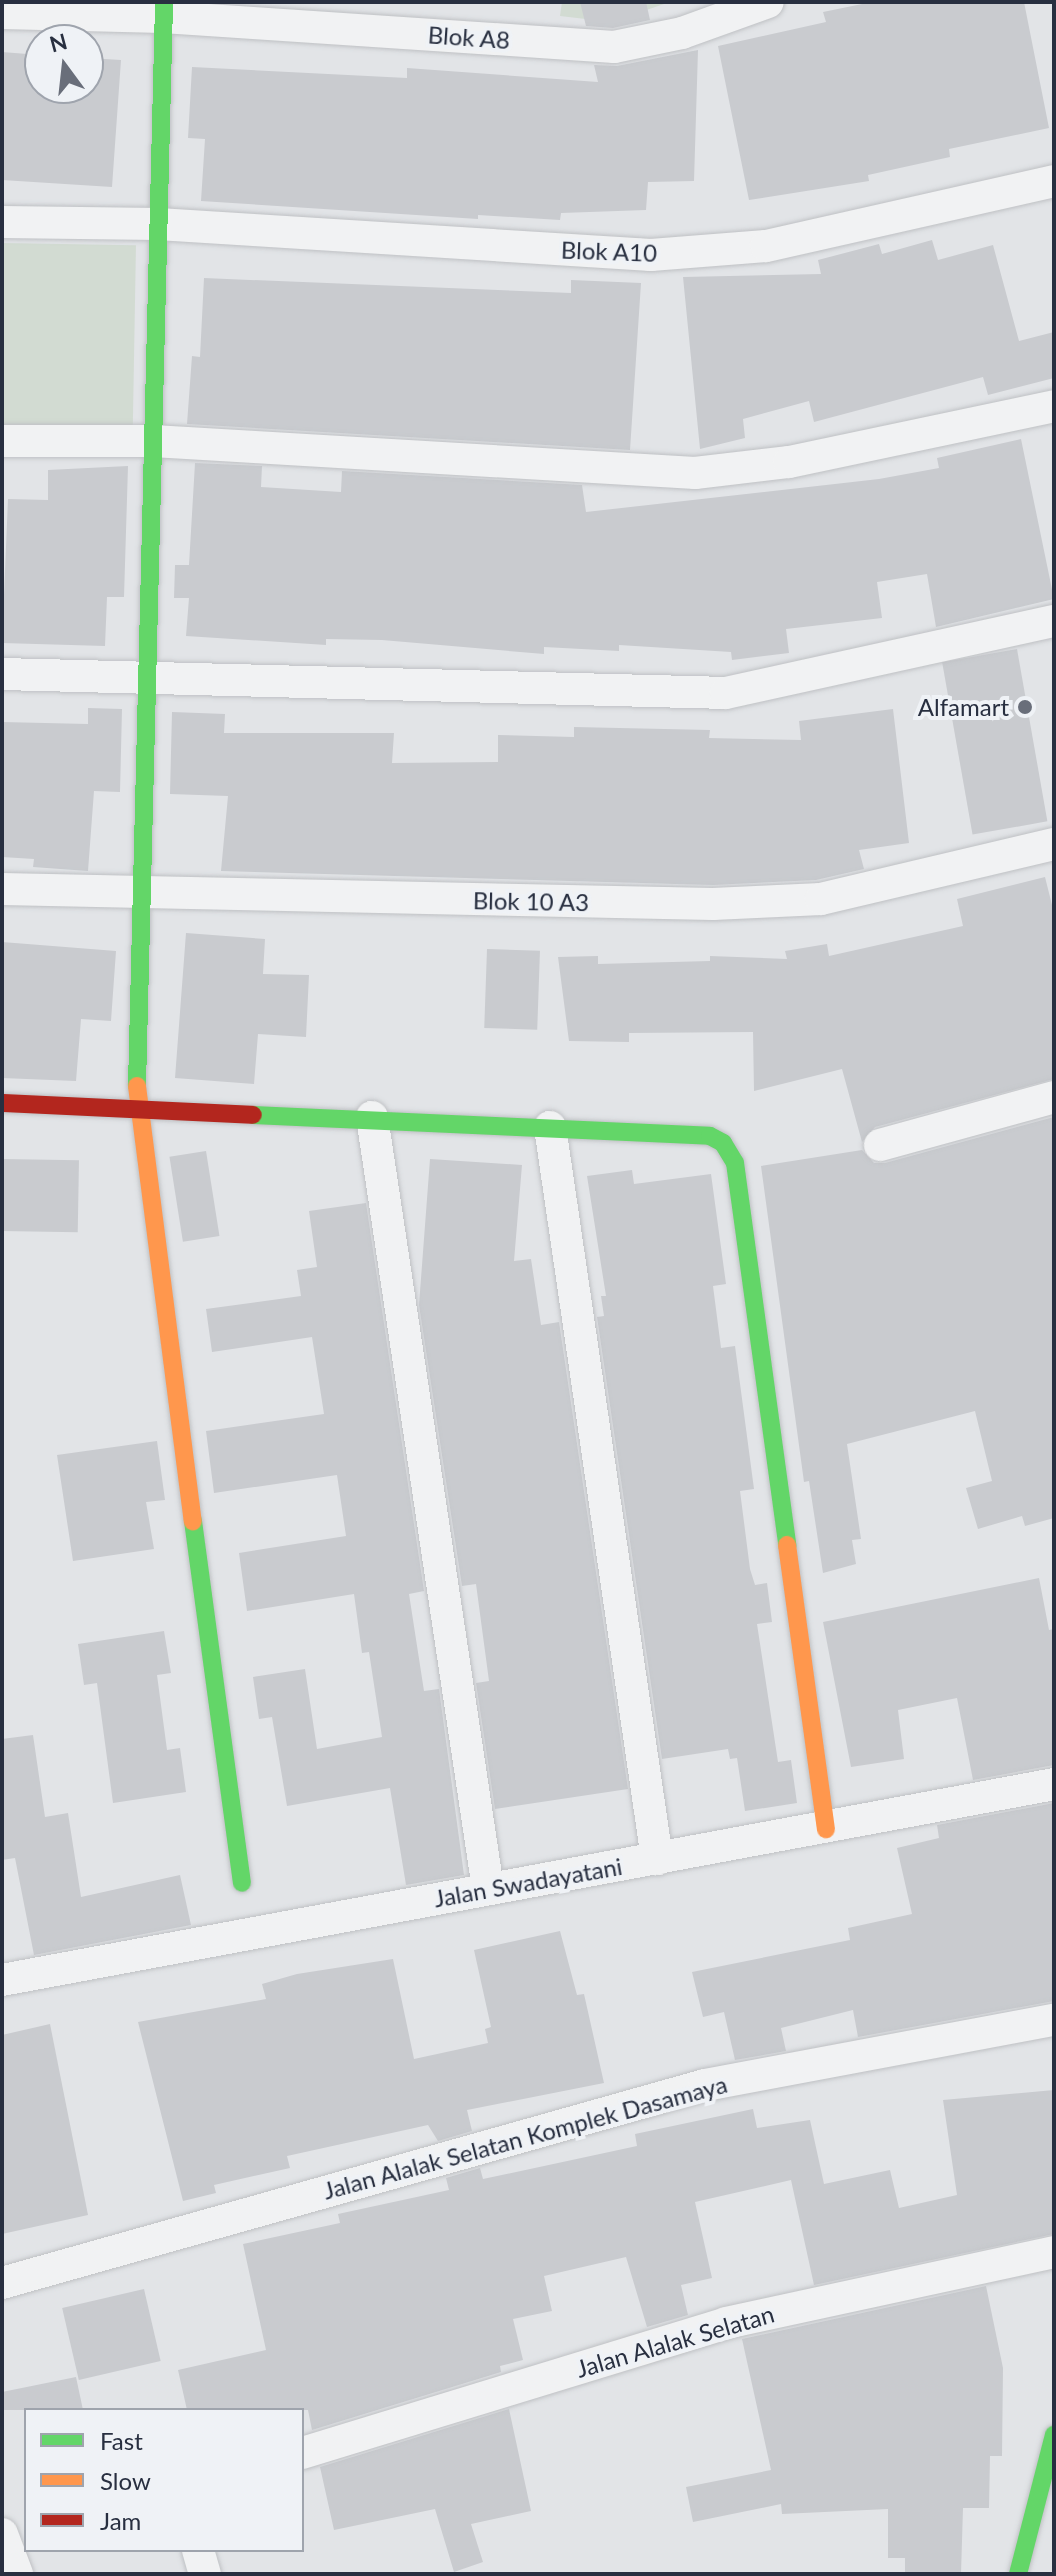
<!DOCTYPE html>
<html>
<head>
<meta charset="utf-8">
<style>
  body { margin:0 }
  #map { position:relative; width:1056px; height:2576px; overflow:hidden; background:#e2e4e7; font-family:Lato,sans-serif }
  div>[style] { position:absolute }
  [style*='--x'] { left:calc(var(--x)*1px); top:calc(var(--y)*1px); width:calc(var(--w)*1px); rotate:calc(var(--a)*1deg) }
  .green>* { inset:0; background:#d2dbd2; transform-origin:0 0 }
  .building>* { inset:0; background:#c9cbcf; transform-origin:0 0 }
  .roads { filter:drop-shadow(0 0 2px #bfc1c4) drop-shadow(0 0 2px #bfc1c4) }
  .street>* { height:32px; margin:-16px; padding:0 16px; transform-origin:16px; border-radius:16px; background:#f1f2f3 }
  .fast>* { height:18px; margin:-9px; padding:0 9px; transform-origin:9px; border-radius:9px; background:#63d668 }
  .slow>* { height:18px; margin:-9px; padding:0 9px; transform-origin:9px; border-radius:9px; background:#ff974d }
  .jam>* { height:18px; margin:-9px; padding:0 9px; transform-origin:9px; border-radius:9px; background:#b3261e }
  .dots>* { width:22px; height:22px; translate:-50% -50%; box-sizing:border-box; border:4px solid #eff2f6; border-radius:50% }
  span { translate:-50% -50%; white-space:nowrap; text-align:center; line-height:1.15; -webkit-text-stroke:8px #eff2f6; paint-order:stroke }
  .street-label { font-size:24px; color:#282f40 }
  .poi-label { font-size:24px; color:#282f40 }
  .right { translate:-100% -50%; text-align:right }
  .frame { position:absolute; inset:0; border:4px solid #282f40; pointer-events:none }
  .legend { position:absolute; left:24px; top:2408px; width:280px; height:144px; box-sizing:border-box; background:#eff2f6; border:2px solid #9fa4ad; margin:0; padding:10px 14px; list-style:none; font-size:24px; color:#282f40 }
  .legend li { display:flex; align-items:center; gap:16px; height:40px }
  .legend b { width:40px; border:2px solid #9fa4ad }
  .north { position:absolute; left:24px; top:24px; width:80px; height:80px; box-sizing:border-box; background:#eff2f6; border:2px solid #9fa4ad; border-radius:50%; rotate:345deg; font-size:22px; font-weight:700; line-height:32px; text-align:center; color:#282f40 }
  .north::after { content:''; display:block; margin:auto; width:28px; height:36px; background:#696e7a; clip-path:polygon(50% 0,100% 100%,50% 72%,0 100%) }
</style>
</head>
<body>
<div id="map">
  <div class="green">
    <div style="clip-path:polygon(562px 2px,670px 2px,611px 22px,560px 16px)"></div>
    <div style="left:2px;top:243px;width:134px;height:182px;rotate:1deg"></div>
  </div>
  <div class="building">
    <div style="clip-path:polygon(580px 2px,646px 2px,650px 20px,613px 28px,586px 26px)"></div>
    <div style="clip-path:polygon(872px 2px,1024px 2px,1049px 128px,949px 149px,950px 157px,868px 175px,869px 181px,749px 200px,718px 46px,826px 22px,823px 12px)"></div>
    <div style="clip-path:polygon(698px 50px,694px 181px,648px 182px,646px 210px,561px 213px,560px 220px,478px 215px,478px 219px,201px 201px,205px 139px,188px 138px,192px 67px,407px 78px,407px 68px,598px 82px,594px 65px,617px 66px)"></div>
    <div style="clip-path:polygon(2px 52px,40px 55px,40px 88px,88px 88px,88px 58px,121px 60px,112px 187px,2px 180px)"></div>
    <div style="clip-path:polygon(932px 240px,938px 260px,993px 245px,1019px 341px,1054px 332px,1054px 378px,988px 395px,983px 377px,814px 422px,809px 401px,743px 419px,745px 438px,700px 449px,683px 277px,821px 274px,818px 260px,879px 244px,882px 254px)"></div>
    <div style="clip-path:polygon(204px 278px,571px 293px,571px 280px,641px 283px,630px 450px,187px 424px,192px 356px,200px 357px)"></div>
    <div style="clip-path:polygon(1021px 439px,1054px 599px,936px 627px,927px 574px,877px 582px,882px 618px,786px 629px,789px 653px,732px 660px,731px 652px,619px 645px,619px 651px,544px 647px,544px 654px,382px 640px,326px 639px,326px 645px,186px 636px,189px 598px,174px 598px,175px 565px,189px 565px,195px 463px,262px 466px,261px 487px,341px 492px,342px 471px,582px 485px,586px 512px,879px 479px,939px 468px,937px 458px)"></div>
    <div style="clip-path:polygon(128px 466px,124px 597px,107px 597px,105px 646px,2px 643px,8px 499px,48px 500px,48px 470px)"></div>
    <div style="left:1017px;top:649px;width:175px;height:76px;rotate:80deg"></div>
    <div style="clip-path:polygon(88px 708px,122px 709px,120px 792px,94px 791px,88px 871px,33px 867px,34px 859px,2px 857px,2px 722px,88px 724px)"></div>
    <div style="clip-path:polygon(893px 709px,909px 843px,859px 850px,864px 869px,816px 880px,713px 885px,221px 871px,228px 796px,170px 794px,172px 712px,225px 714px,224px 733px,394px 733px,392px 763px,498px 762px,498px 735px,574px 737px,574px 727px,710px 730px,709px 738px,801px 740px,799px 721px)"></div>
    <div style="clip-path:polygon(1045px 877px,1054px 913px,1054px 1079px,875px 1127px,862px 1142px,842px 1069px,754px 1091px,753px 1032px,629px 1033px,629px 1042px,569px 1041px,558px 957px,598px 956px,598px 964px,710px 961px,710px 956px,787px 959px,785px 951px,827px 944px,829px 956px,963px 926px,957px 899px)"></div>
    <div style="clip-path:polygon(186px 933px,265px 939px,263px 974px,309px 975px,306px 1037px,258px 1034px,254px 1084px,175px 1078px)"></div>
    <div style="clip-path:polygon(2px 942px,116px 951px,111px 1021px,81px 1019px,76px 1081px,2px 1078px)"></div>
    <div style="left:487px;top:949px;width:53px;height:79px;rotate:2deg"></div>
    <div style="clip-path:polygon(1054px 1117px,1054px 1518px,1025px 1526px,1022px 1516px,978px 1529px,966px 1488px,992px 1481px,975px 1411px,847px 1444px,861px 1539px,852px 1540px,856px 1564px,823px 1573px,809px 1481px,804px 1482px,761px 1166px,862px 1150px,874px 1163px,885px 1163px)"></div>
    <div style="left:206px;top:1151px;width:86px;height:37px;rotate:81deg"></div>
    <div style="left:2px;top:1159px;width:77px;height:72px;rotate:1deg"></div>
    <div style="clip-path:polygon(430px 1159px,522px 1165px,514px 1261px,531px 1259px,541px 1325px,559px 1322px,628px 1789px,495px 1809px,476px 1683px,489px 1681px,476px 1584px,462px 1586px,419px 1305px)"></div>
    <div style="clip-path:polygon(632px 1170px,634px 1184px,711px 1174px,726px 1284px,713px 1286px,721px 1348px,735px 1346px,754px 1489px,740px 1491px,750px 1569px,755px 1585px,767px 1583px,772px 1622px,757px 1624px,778px 1762px,791px 1760px,797px 1803px,745px 1811px,737px 1758px,730px 1759px,728px 1749px,662px 1759px,597px 1317px,604px 1316px,601px 1296px,606px 1296px,587px 1176px)"></div>
    <div style="clip-path:polygon(366px 1203px,424px 1591px,409px 1594px,424px 1691px,439px 1689px,464px 1875px,406px 1885px,390px 1788px,287px 1806px,272px 1717px,259px 1719px,253px 1677px,305px 1669px,317px 1749px,382px 1737px,369px 1652px,362px 1653px,354px 1594px,247px 1611px,239px 1553px,346px 1536px,337px 1475px,214px 1493px,206px 1431px,324px 1414px,312px 1337px,212px 1352px,206px 1309px,301px 1296px,297px 1270px,317px 1267px,309px 1211px)"></div>
    <div style="clip-path:polygon(157px 1441px,165px 1500px,146px 1502px,154px 1549px,73px 1561px,57px 1455px)"></div>
    <div style="clip-path:polygon(1039px 1578px,1049px 1630px,1054px 1629px,1054px 1765px,973px 1780px,957px 1698px,898px 1710px,904px 1759px,851px 1767px,823px 1622px)"></div>
    <div style="clip-path:polygon(164px 1631px,171px 1673px,157px 1675px,167px 1750px,180px 1748px,186px 1792px,113px 1803px,97px 1683px,84px 1685px,78px 1644px)"></div>
    <div style="clip-path:polygon(33px 1735px,45px 1817px,68px 1813px,81px 1897px,180px 1875px,191px 1925px,34px 1955px,15px 1858px,2px 1860px,2px 1739px)"></div>
    <div style="clip-path:polygon(1054px 1803px,1054px 2001px,858px 2037px,853px 2010px,781px 2028px,786px 2051px,735px 2060px,724px 2012px,703px 2017px,692px 1972px,850px 1940px,848px 1928px,912px 1914px,897px 1848px,939px 1838px,937px 1825px)"></div>
    <div style="clip-path:polygon(560px 1931px,577px 1995px,584px 1994px,604px 2083px,467px 2110px,472px 2131px,438px 2141px,428px 2125px,287px 2156px,290px 2168px,214px 2185px,216px 2193px,183px 2201px,138px 2022px,266px 1999px,262px 1984px,297px 1974px,393px 1959px,414px 2059px,488px 2043px,485px 2029px,491px 2027px,474px 1950px)"></div>
    <div style="clip-path:polygon(50px 2024px,88px 2215px,2px 2234px,2px 2035px)"></div>
    <div style="clip-path:polygon(1054px 2090px,1054px 2234px,814px 2285px,791px 2180px,695px 2202px,712px 2278px,681px 2285px,688px 2315px,647px 2327px,626px 2257px,544px 2276px,552px 2311px,513px 2319px,523px 2360px,500px 2366px,501px 2372px,312px 2430px,308px 2410px,187px 2410px,178px 2370px,266px 2350px,243px 2244px,340px 2223px,338px 2214px,449px 2190px,446px 2178px,480px 2168px,483px 2179px,637px 2146px,635px 2134px,753px 2109px,757px 2128px,810px 2120px,824px 2184px,890px 2170px,899px 2208px,957px 2195px,943px 2100px)"></div>
    <div style="clip-path:polygon(986px 2286px,1003px 2368px,1002px 2456px,990px 2456px,989px 2508px,963px 2508px,961px 2574px,905px 2574px,905px 2558px,888px 2558px,888px 2509px,782px 2514px,781px 2504px,693px 2522px,686px 2487px,771px 2470px,742px 2339px)"></div>
    <div style="left:144px;top:2289px;width:74px;height:84px;rotate:77deg"></div>
    <div style="clip-path:polygon(76px 2377px,83px 2410px,2px 2410px,2px 2392px)"></div>
    <div style="clip-path:polygon(509px 2409px,531px 2511px,471px 2524px,483px 2562px,454px 2572px,435px 2509px,334px 2530px,320px 2467px)"></div>
  </div>
  <div class="roads">
    <div class="street">
      <div style="--x:2;--y:13;--w:161;--a:1.4"></div>
      <div style="--x:163;--y:17;--w:452;--a:3.8"></div>
      <div style="--x:614;--y:47;--w:69;--a:-11.6"></div>
      <div style="--x:682;--y:33;--w:91;--a:-19.8"></div>
      <div style="--x:2;--y:222;--w:156;--a:0.7"></div>
      <div style="--x:158;--y:224;--w:494;--a:3.6"></div>
      <div style="--x:651;--y:255;--w:115;--a:-4.5"></div>
      <div style="--x:766;--y:246;--w:295;--a:-12.7"></div>
      <div style="--x:2;--y:441;--w:151;--a:0"></div>
      <div style="--x:153;--y:441;--w:543;--a:3.38"></div>
      <div style="--x:695;--y:473;--w:95;--a:-6.7"></div>
      <div style="--x:789;--y:462;--w:271;--a:-11.9"></div>
      <div style="--x:2;--y:674;--w:724;--a:1.5"></div>
      <div style="--x:726;--y:693;--w:336;--a:-12.4"></div>
      <div style="--x:2;--y:889;--w:711;--a:1.21"></div>
      <div style="--x:713;--y:904;--w:108;--a:-2.7"></div>
      <div style="--x:821;--y:899;--w:239;--a:-13.3"></div>
      <div style="--x:372;--y:1117;--w:781;--a:81.45"></div>
      <div style="--x:550;--y:1127;--w:740;--a:81.68"></div>
      <div style="--x:880;--y:1145;--w:180;--a:-15.4"></div>
      <div style="--x:2;--y:1980;--w:1070;--a:-10.55"></div>
      <div style="--x:2;--y:2283;--w:730;--a:-15.73"></div>
      <div style="--x:705;--y:2085;--w:355;--a:-10.6"></div>
      <div style="--x:302;--y:2453;--w:443;--a:-17"></div>
      <div style="--x:726;--y:2323;--w:336;--a:-12.2"></div>
      <div style="--x:2;--y:2534;--w:43;--a:69.4"></div>
      <div style="--x:198;--y:2550;--w:25;--a:74"></div>
    </div>
    <div class="fast">
      <div style="--x:137;--y:1086;--w:1084;--a:-88.57"></div>
      <div style="--x:253;--y:1115;--w:457;--a:2.6"></div>
      <div style="--x:710;--y:1136;--w:15;--a:28"></div>
      <div style="--x:723;--y:1143;--w:23;--a:59"></div>
      <div style="--x:735;--y:1163;--w:386;--a:82.2"></div>
      <div style="--x:193;--y:1521;--w:365;--a:82.3"></div>
      <div style="--x:1018;--y:2574;--w:144;--a:-75.5"></div>
    </div>
    <div class="slow">
      <div style="--x:137;--y:1086;--w:439;--a:82.7"></div>
      <div style="--x:787;--y:1545;--w:287;--a:82.2"></div>
    </div>
    <div class="jam">
      <div style="--x:2;--y:1103;--w:251;--a:2.7"></div>
    </div>
  </div>
  <div class="dots">
    <div style="left:1025px;top:707px;background:#696e7a"></div>
  </div>
  <div class="street-label">
    <span style="left:469px;top:37px;rotate:4deg">Blok A8</span>
    <span style="left:609px;top:251px;rotate:2deg">Blok A10</span>
    <span style="left:531px;top:901px;rotate:1deg">Blok 10 A3</span>
    <span style="left:528px;top:1882px;rotate:-10deg">Jalan Swadayatani</span>
    <span style="left:525px;top:2137px;rotate:-15deg">Jalan Alalak Selatan Komplek Dasamaya</span>
    <span style="left:675px;top:2341px;rotate:-16deg">Jalan Alalak Selatan</span>
  </div>
  <div class="poi-label">
    <span class="right" style="left:1009px;top:707px">Alfamart</span>
  </div>
  <div class="frame"></div>
  <ul class="legend">
  <li><b style="height:10px;background:#63d668"></b>Fast</li>
  <li><b style="height:10px;background:#ff974d"></b>Slow</li>
  <li><b style="height:10px;background:#b3261e"></b>Jam</li>
  </ul>
  <div class="north">N</div>
</div>
</body>
</html>
